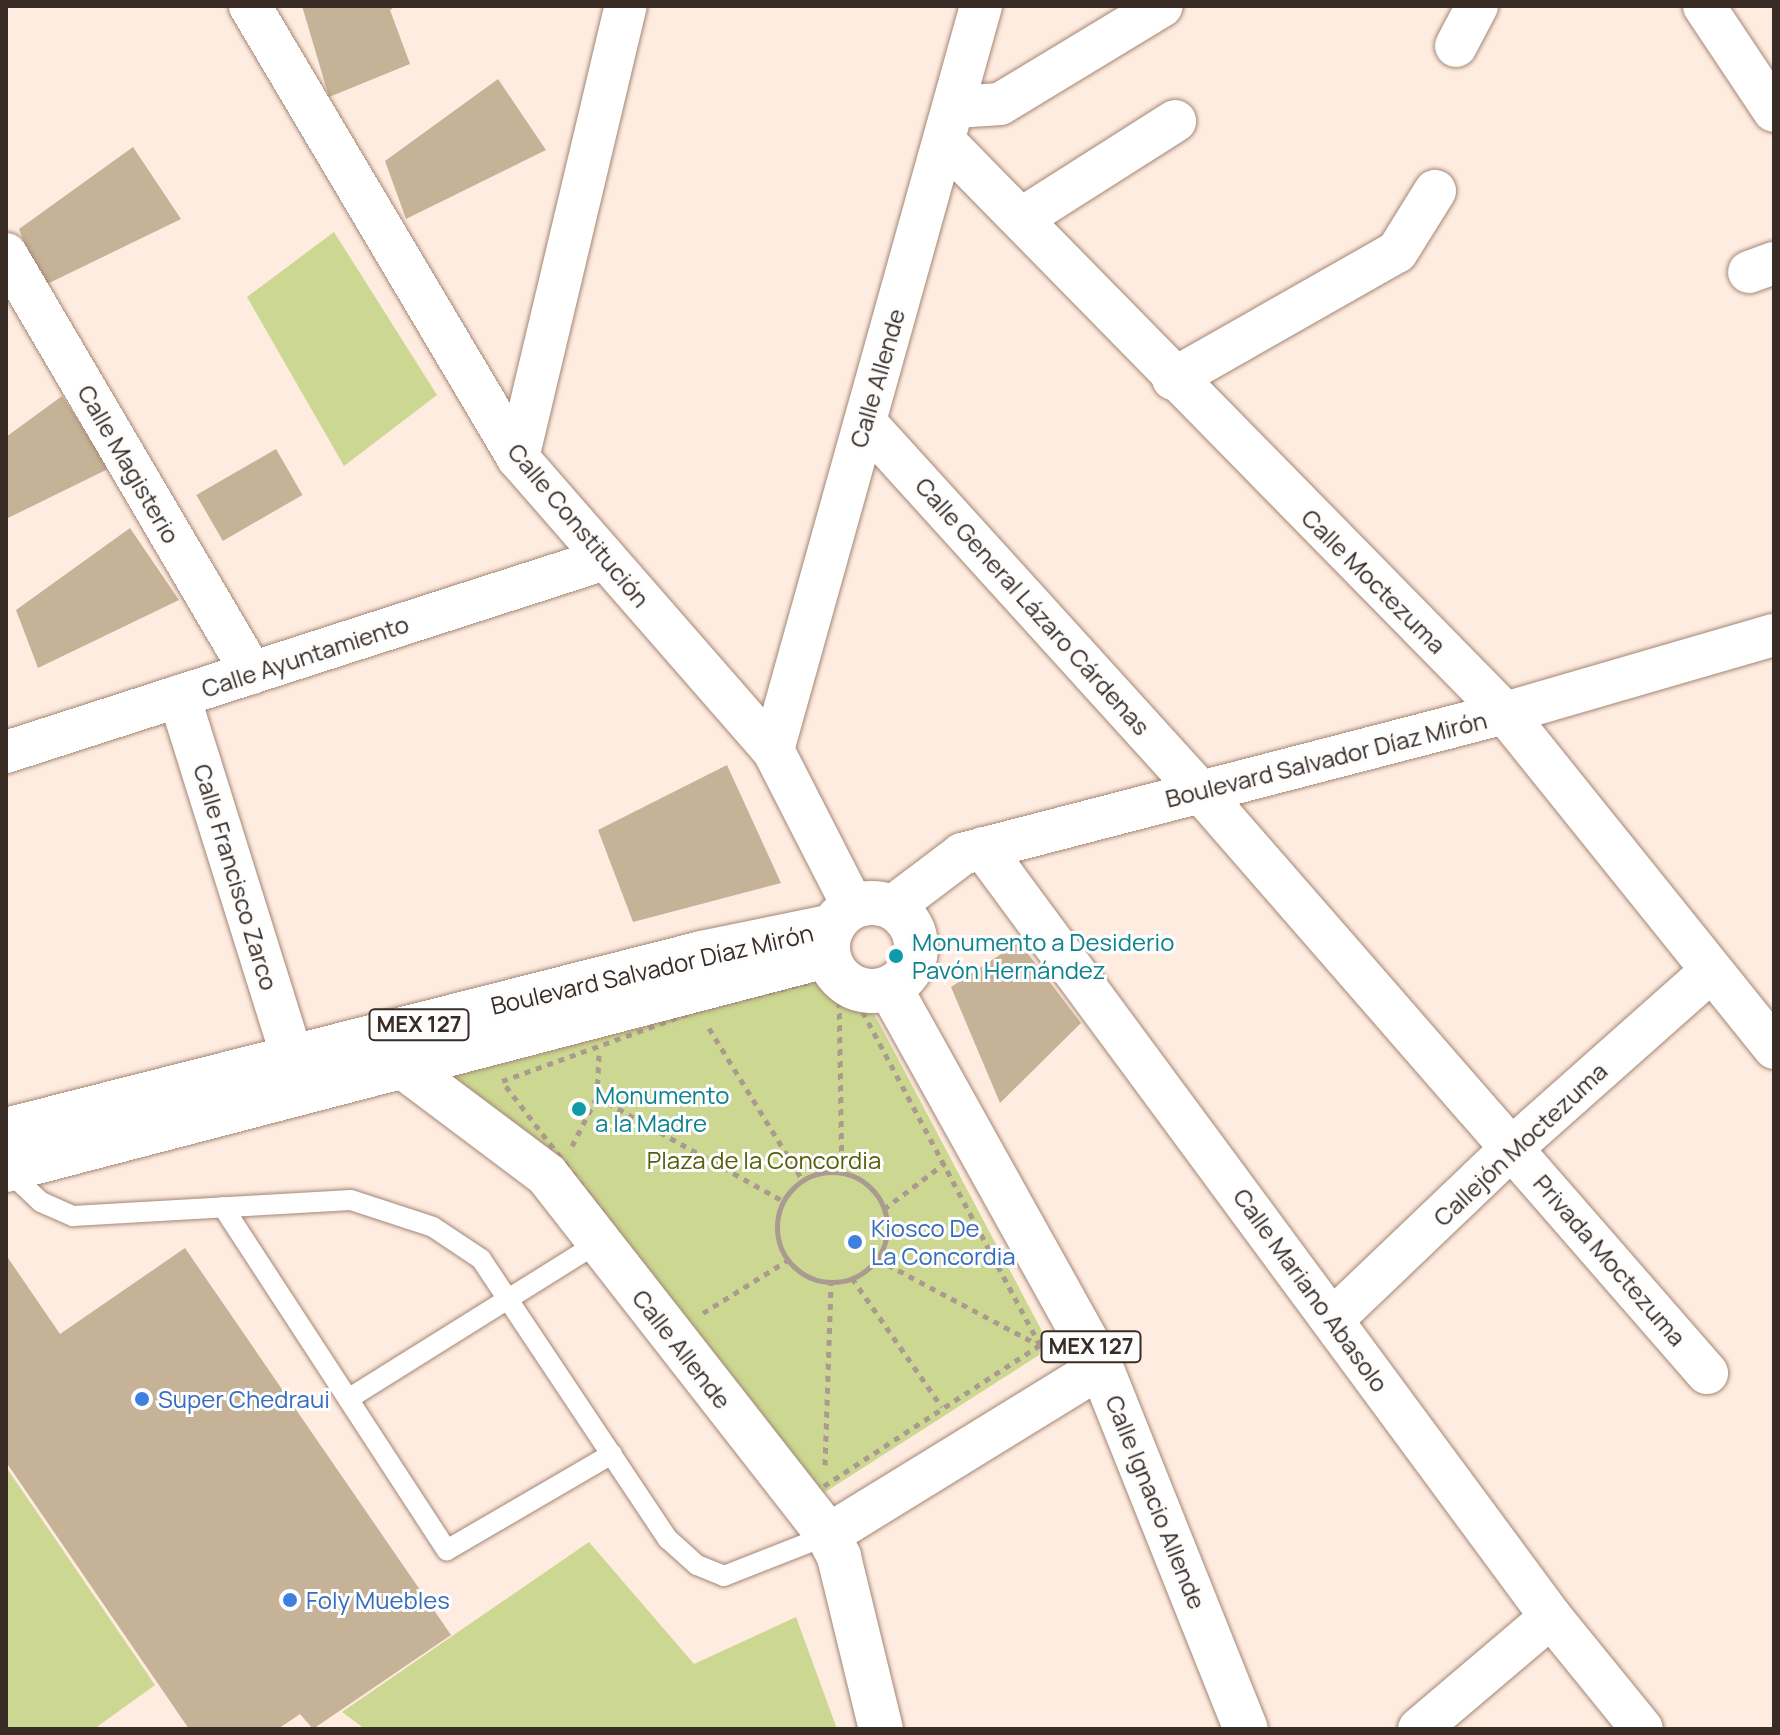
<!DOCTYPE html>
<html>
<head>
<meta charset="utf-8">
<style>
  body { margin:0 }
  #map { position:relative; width:1780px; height:1735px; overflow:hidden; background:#ffece0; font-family:Manrope,sans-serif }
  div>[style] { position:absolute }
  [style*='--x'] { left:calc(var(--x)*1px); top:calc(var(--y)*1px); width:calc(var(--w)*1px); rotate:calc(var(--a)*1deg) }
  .green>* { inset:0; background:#ccd791 }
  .building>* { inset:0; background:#c6b297; transform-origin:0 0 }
  .path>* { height:5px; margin-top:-2.5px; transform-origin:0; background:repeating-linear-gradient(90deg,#aa9a90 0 6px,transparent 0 12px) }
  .path>.ring { margin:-2.5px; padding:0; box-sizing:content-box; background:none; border:5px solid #aa9a90; border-radius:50% }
  .roads { filter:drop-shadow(0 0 2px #a38775) drop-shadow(0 0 2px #a38775) }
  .service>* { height:20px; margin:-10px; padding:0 10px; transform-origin:10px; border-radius:10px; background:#fff }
  .minor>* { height:42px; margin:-21px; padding:0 21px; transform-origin:21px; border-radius:21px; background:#fff }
  .primary>* { height:44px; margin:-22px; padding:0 22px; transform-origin:22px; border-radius:22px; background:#fff }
  .primary>.ring { margin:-22px; padding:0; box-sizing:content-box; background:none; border:44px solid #fff; border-radius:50% }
  .dots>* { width:22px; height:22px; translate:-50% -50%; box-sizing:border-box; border:4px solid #fdfdfd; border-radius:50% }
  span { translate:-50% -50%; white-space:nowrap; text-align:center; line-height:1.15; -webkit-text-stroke:6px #fdfdfd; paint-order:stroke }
  .shield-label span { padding:2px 6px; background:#fdfdfd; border:2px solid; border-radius:6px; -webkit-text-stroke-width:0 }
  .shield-label { font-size:22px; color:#382c25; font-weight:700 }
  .street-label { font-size:24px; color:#382c25 }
  .culture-label { font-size:24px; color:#0d838f }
  .left { translate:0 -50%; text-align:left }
  .park-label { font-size:24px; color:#565e0c }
  .shop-label { font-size:24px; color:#366cbe }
  .frame { position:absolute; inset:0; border:8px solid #382c25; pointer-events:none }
</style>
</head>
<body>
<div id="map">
  <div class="green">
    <div style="clip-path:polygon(334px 232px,437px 395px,344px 466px,247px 297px)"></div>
    <div style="clip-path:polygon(824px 968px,853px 981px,878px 1021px,1044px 1335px,1039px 1355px,819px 1496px,453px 1079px,455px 1073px)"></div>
    <div style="clip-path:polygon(6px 1467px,155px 1685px,94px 1729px,6px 1729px)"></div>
    <div style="clip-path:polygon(589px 1542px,694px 1664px,796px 1617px,837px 1729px,365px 1729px,342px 1712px)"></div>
  </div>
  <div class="building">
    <div style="clip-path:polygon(302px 6px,396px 6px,390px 10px,410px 64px,329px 97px)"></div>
    <div style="clip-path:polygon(498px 79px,546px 150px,406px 219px,385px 161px)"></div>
    <div style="clip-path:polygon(133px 147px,181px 219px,41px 287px,19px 229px)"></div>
    <div style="clip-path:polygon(62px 396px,110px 468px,6px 519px,6px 437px)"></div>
    <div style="left:276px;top:449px;width:53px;height:92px;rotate:60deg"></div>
    <div style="clip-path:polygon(130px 528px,179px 600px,38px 668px,16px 610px)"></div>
    <div style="clip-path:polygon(727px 765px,781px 883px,633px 922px,598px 830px)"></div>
    <div style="clip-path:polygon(1019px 942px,1081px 1023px,1000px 1103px,951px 987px)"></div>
    <div style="clip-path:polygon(185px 1248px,451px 1635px,313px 1729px,300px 1714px,278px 1729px,189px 1729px,6px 1462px,6px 1255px,60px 1334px)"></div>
  </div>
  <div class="path">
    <div style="--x:817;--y:980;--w:23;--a:15"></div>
    <div style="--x:839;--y:986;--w:23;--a:40"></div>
    <div style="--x:857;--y:1001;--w:390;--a:62"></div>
    <div style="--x:1040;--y:1345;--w:267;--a:146.9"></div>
    <div style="--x:816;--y:1491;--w:516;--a:-127.45"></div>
    <div style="--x:502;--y:1081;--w:208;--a:-19.9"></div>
    <div style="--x:698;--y:1010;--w:123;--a:-14.1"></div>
    <div style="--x:839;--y:989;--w:183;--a:89.1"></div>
    <div style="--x:709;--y:1028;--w:177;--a:58.4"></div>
    <div style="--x:599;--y:1055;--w:42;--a:92.7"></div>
    <div style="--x:597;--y:1097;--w:213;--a:29.2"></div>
    <div style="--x:572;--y:1146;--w:55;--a:-63"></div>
    <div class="ring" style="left:777px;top:1172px;width:105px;height:105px"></div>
    <div style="--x:884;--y:1209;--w:76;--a:-37"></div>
    <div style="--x:877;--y:1259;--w:183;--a:28"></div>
    <div style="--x:852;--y:1278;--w:157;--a:55.1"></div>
    <div style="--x:703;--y:1313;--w:100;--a:-31.9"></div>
    <div style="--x:825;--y:1465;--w:183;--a:-88.1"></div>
  </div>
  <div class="roads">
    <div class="service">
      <div style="--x:6;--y:1169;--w:48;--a:43.3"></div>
      <div style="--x:41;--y:1202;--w:35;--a:24"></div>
      <div style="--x:73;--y:1216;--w:278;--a:-3.3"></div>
      <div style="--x:351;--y:1200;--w:86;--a:18.2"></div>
      <div style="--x:433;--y:1227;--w:58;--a:33.7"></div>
      <div style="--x:481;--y:1259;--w:337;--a:56.3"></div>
      <div style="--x:668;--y:1539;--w:39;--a:42"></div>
      <div style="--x:697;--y:1565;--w:29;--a:22"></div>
      <div style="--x:724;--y:1576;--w:112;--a:-21.5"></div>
      <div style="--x:223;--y:1207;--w:410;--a:56.9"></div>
      <div style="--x:447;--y:1550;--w:191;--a:-30.2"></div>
      <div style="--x:348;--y:1399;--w:296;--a:-32"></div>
    </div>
    <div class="minor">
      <div style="--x:250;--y:6;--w:525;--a:59.34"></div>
      <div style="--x:518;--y:458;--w:388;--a:48.9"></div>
      <div style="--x:773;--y:750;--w:175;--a:62.9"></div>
      <div style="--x:1704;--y:6;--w:126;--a:56.3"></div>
      <div style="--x:1456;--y:46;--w:45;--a:-62.3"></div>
      <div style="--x:956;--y:107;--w:44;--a:-3.9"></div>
      <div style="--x:1000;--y:104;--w:189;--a:-31.2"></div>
      <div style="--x:944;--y:141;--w:801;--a:45.56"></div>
      <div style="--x:1505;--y:713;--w:430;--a:51.2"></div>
      <div style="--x:1024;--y:217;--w:179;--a:-32.4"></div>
      <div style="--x:6;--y:254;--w:486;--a:59.6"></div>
      <div style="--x:1749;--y:272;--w:27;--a:-20"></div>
      <div style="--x:1173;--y:379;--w:257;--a:-29.6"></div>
      <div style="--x:1397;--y:252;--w:72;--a:-58.1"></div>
      <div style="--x:865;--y:422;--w:498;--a:47.8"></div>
      <div style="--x:1200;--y:791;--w:772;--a:48.94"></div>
      <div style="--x:518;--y:458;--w:465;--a:-76.6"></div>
      <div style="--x:179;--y:696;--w:378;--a:72.6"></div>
      <div style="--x:773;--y:750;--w:773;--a:-74.38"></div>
      <div style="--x:6;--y:752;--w:629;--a:-17.86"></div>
      <div style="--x:983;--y:848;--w:956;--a:53.55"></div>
      <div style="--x:1551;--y:1617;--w:144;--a:50.9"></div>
      <div style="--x:892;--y:907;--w:88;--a:-37.1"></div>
      <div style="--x:962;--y:854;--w:561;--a:-14.56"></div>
      <div style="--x:1505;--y:713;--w:280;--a:-16.2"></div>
      <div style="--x:1334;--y:1318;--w:248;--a:-43.7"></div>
      <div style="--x:1513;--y:1147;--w:264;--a:-41.6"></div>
      <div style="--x:828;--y:1535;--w:321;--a:-31.6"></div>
      <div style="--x:1419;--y:1729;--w:173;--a:-40.3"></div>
    </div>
    <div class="primary">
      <div class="ring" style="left:828px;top:903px;width:44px;height:44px"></div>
      <div style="--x:890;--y:988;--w:434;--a:60.9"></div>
      <div style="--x:1101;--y:1367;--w:390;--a:68.2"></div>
      <div style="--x:391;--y:1032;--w:36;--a:72"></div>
      <div style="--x:402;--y:1066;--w:181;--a:36.9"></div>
      <div style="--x:547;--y:1175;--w:457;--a:52"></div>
      <div style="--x:828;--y:1535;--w:25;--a:63"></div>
      <div style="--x:839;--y:1557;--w:177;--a:76.3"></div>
      <div style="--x:6;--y:1130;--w:718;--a:-14.27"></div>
      <div style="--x:702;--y:953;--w:134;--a:-11.6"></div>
      <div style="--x:6;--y:1170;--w:839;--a:-14.63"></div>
    </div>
  </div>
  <div class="dots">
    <div style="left:896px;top:956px;background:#0f9aa8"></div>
    <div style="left:579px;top:1109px;background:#0f9aa8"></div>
    <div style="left:855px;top:1242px;background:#3f7fe0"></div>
    <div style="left:142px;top:1399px;background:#3f7fe0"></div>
    <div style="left:290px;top:1600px;background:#3f7fe0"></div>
  </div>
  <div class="shield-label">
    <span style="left:419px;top:1025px">MEX 127</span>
    <span style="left:1091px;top:1347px">MEX 127</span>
  </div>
  <div class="street-label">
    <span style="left:877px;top:378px;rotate:-74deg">Calle Allende</span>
    <span style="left:129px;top:464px;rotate:60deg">Calle Magisterio</span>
    <span style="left:579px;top:525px;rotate:50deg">Calle Constitución</span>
    <span style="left:1374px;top:581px;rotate:45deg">Calle Moctezuma</span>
    <span style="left:1033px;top:606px;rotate:48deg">Calle General Lázaro Cárdenas</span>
    <span style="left:305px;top:656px;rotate:-18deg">Calle Ayuntamiento</span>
    <span style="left:1326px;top:759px;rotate:-14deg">Boulevard Salvador Díaz Mirón</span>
    <span style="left:236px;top:877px;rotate:73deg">Calle Francisco Zarco</span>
    <span style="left:652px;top:969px;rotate:-13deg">Boulevard Salvador Díaz Mirón</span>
    <span style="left:1520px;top:1144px;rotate:-43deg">Callejón Moctezuma</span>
    <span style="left:1610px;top:1260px;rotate:49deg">Privada Moctezuma</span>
    <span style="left:1311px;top:1290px;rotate:54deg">Calle Mariano Abasolo</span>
    <span style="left:682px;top:1349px;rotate:52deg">Calle Allende</span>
    <span style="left:1156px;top:1502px;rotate:68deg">Calle Ignacio Allende</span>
  </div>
  <div class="culture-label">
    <span class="left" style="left:912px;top:956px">Monumento a Desiderio<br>Pavón Hernández</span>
    <span class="left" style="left:595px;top:1109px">Monumento<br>a la Madre</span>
  </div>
  <div class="park-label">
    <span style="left:764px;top:1160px">Plaza de la Concordia</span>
  </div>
  <div class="shop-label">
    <span class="left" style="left:871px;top:1242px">Kiosco De<br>La Concordia</span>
    <span class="left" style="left:158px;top:1399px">Super Chedraui</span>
    <span class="left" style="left:306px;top:1600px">Foly Muebles</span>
  </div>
  <div class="frame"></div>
</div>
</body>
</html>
